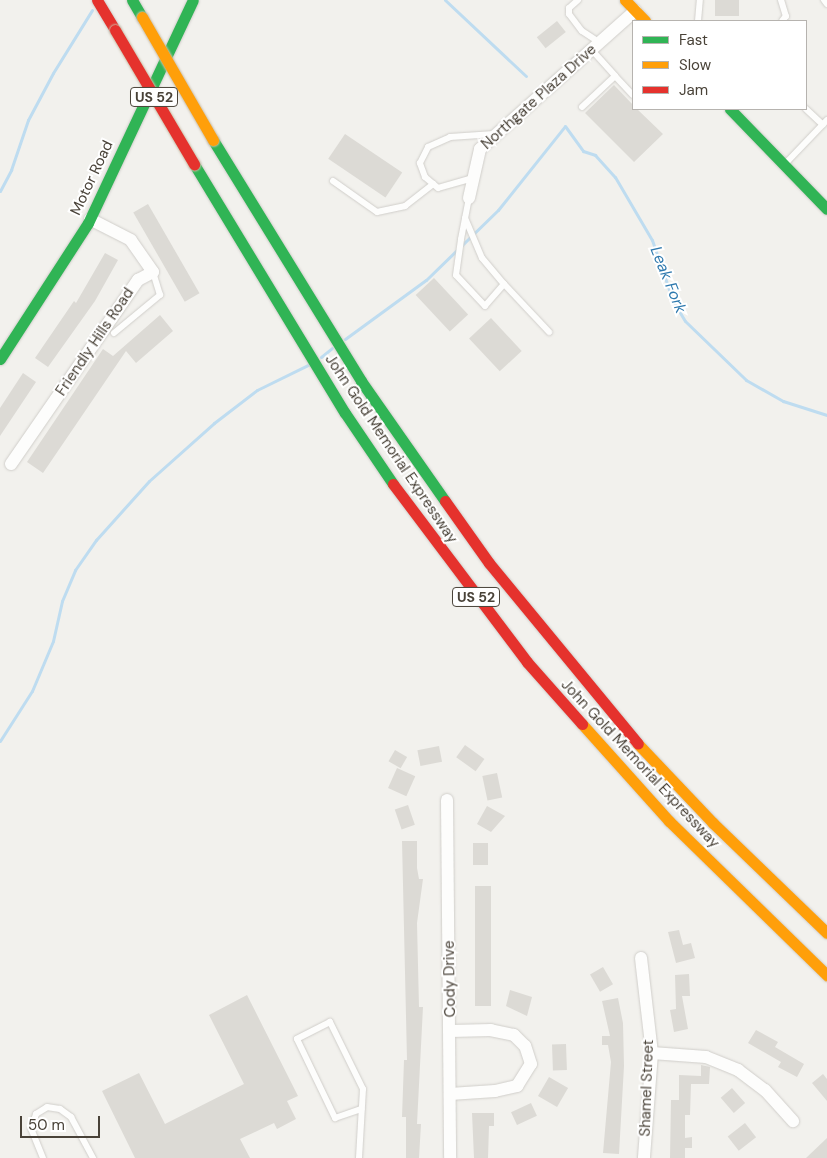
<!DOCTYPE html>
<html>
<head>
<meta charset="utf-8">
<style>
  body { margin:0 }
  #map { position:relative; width:827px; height:1158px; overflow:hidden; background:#f2f1ed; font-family:"DM Sans",sans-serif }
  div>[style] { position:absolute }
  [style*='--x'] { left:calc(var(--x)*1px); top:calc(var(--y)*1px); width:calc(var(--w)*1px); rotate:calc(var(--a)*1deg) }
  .stream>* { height:3px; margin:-1.5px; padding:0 1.5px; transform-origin:1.5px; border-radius:1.5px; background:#bedcf0 }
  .building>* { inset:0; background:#dcdad5; transform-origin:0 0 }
  .roads { filter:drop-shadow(0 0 1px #d0ceca) drop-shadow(0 0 1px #d0ceca) }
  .lane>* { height:6px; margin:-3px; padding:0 3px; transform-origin:3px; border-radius:3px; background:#fdfdfc }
  .street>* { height:12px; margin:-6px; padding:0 6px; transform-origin:6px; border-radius:6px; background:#fdfdfc }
  .fast>* { height:11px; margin:-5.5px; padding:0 5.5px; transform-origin:5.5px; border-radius:5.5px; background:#30b455 }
  .slow>* { height:11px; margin:-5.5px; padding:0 5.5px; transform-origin:5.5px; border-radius:5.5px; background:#ff9f0a }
  .jam>* { height:11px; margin:-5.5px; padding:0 5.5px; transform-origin:5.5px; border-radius:5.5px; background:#e5322d }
  .bridges { filter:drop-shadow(0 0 1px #cabea8) drop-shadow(0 0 1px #cabea8) }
  .slow-bridge>* { height:11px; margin:-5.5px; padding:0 5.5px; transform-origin:5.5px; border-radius:5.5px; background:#ff9f0a }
  .jam-bridge>* { height:11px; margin:-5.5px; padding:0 5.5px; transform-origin:5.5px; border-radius:5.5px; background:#e5322d }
  span { translate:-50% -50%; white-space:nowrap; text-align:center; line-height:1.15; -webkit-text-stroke:4px #fff; paint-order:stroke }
  .shield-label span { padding:1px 4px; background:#fff; border:1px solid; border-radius:4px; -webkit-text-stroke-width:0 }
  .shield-label { font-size:14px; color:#494238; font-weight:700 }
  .street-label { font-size:15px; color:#494238 }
  .water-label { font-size:16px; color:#2e79ae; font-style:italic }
  .legend { position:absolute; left:632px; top:20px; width:175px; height:90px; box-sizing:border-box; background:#fff; border:1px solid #b6b3af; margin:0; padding:6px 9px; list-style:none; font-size:15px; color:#494238 }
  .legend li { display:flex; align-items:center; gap:10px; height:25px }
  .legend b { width:25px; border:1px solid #b6b3af }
  .scale { position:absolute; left:20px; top:1116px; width:80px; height:22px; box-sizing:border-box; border:2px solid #494238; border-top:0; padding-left:6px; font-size:15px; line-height:18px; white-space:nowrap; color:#494238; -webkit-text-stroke:4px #fff; paint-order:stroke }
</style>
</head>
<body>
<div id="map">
  <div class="stream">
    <div style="--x:445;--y:0;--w:111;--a:43.2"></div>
    <div style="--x:0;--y:191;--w:24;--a:-62"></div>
    <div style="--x:11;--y:170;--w:53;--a:-71.2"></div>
    <div style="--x:28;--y:120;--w:53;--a:-62"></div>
    <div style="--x:53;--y:73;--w:74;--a:-58.2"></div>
    <div style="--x:345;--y:339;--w:100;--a:-36.1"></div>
    <div style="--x:426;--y:280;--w:100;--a:-44.2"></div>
    <div style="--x:498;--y:210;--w:107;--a:-51.4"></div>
    <div style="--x:565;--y:126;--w:31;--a:54"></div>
    <div style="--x:583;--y:151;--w:13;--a:18"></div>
    <div style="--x:595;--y:155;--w:30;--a:48"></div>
    <div style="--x:615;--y:177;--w:73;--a:59.6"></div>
    <div style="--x:652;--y:240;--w:65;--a:71"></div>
    <div style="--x:673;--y:301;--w:23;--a:59"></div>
    <div style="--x:685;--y:321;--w:85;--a:44"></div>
    <div style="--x:746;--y:380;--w:43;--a:29.6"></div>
    <div style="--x:783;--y:401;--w:46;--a:17.7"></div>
    <div style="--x:321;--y:357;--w:14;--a:-39"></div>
    <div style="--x:0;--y:741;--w:59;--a:-57.4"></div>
    <div style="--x:32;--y:691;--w:54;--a:-67.2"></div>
    <div style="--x:53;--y:641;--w:41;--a:-77.3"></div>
    <div style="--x:62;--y:601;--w:34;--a:-67"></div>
    <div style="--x:75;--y:570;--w:37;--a:-55"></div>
    <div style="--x:96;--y:540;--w:79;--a:-48.1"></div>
    <div style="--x:149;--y:481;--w:87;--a:-41.7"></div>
    <div style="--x:214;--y:423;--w:54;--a:-37.5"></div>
    <div style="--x:257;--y:390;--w:57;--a:-26.1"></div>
  </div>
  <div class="building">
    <div style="left:715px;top:0;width:24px;height:16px"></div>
    <div style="left:557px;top:21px;width:14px;height:26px;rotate:51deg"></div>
    <div style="clip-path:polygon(614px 85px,633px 105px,633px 109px,637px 109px,663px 134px,634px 162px,585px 113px)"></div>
    <div style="left:345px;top:134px;width:69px;height:30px;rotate:34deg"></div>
    <div style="left:148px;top:204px;width:103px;height:17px;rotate:60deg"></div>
    <div style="clip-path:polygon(105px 253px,118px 260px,95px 301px,48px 367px,35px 358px,74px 301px,76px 303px)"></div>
    <div style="left:434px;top:278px;width:50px;height:25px;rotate:47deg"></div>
    <div style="clip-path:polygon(160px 315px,173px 331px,136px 363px,126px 351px,43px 473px,27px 462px,103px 349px,113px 356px)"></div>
    <div style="left:491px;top:318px;width:45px;height:30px;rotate:47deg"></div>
    <div style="clip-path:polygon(23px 373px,36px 382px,0 436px,0 408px)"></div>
    <div style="left:465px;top:745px;width:24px;height:15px;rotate:36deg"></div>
    <div style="left:439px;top:746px;width:16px;height:22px;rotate:79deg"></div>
    <div style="left:395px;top:750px;width:14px;height:13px;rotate:30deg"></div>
    <div style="left:397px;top:768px;width:20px;height:22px;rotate:24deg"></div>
    <div style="left:497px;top:773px;width:25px;height:15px;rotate:78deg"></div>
    <div style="left:408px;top:805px;width:21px;height:14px;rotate:71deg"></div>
    <div style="clip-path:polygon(487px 806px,505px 816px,491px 832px,477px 824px)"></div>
    <div style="clip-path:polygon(402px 841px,417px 841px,417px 868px,419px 879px,423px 879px,417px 923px,419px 1007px,423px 1007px,417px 1124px,421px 1124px,419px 1158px,406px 1158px,406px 1117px,402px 1117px,404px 1060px,407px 1060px)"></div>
    <div style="left:473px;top:843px;width:15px;height:22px"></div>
    <div style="left:491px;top:886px;width:120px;height:16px;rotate:90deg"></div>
    <div style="clip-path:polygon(679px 930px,683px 945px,691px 943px,695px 958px,676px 963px,668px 932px)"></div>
    <div style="left:603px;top:967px;width:20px;height:15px;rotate:60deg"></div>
    <div style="clip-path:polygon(689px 974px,690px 996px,682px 996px,688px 1029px,674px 1032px,670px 1010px,676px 1009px,675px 975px)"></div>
    <div style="clip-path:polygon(510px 990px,532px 997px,527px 1016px,506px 1006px)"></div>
    <div style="clip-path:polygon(247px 995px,298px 1096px,287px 1101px,296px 1119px,277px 1129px,274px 1123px,240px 1139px,250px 1158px,135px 1158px,102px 1091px,139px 1073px,165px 1124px,244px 1084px,209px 1015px)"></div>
    <div style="clip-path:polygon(618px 998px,623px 1023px,624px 1066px,619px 1154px,603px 1153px,611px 1062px,608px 1045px,602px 1045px,602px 1036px,610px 1036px,602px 1001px)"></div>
    <div style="clip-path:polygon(756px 1030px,778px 1042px,775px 1047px,804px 1064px,797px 1077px,778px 1067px,781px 1062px,748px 1043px)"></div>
    <div style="left:566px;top:1044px;width:26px;height:14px;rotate:88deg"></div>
    <div style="clip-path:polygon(701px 1065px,710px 1067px,709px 1084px,691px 1084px,690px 1115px,685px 1115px,685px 1138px,692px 1137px,692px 1148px,685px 1148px,685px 1158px,670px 1158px,671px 1100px,679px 1100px,679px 1075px,701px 1076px)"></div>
    <div style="clip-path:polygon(823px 1074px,827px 1079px,827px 1101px,812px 1083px)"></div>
    <div style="left:549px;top:1077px;width:22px;height:22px;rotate:30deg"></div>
    <div style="left:732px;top:1088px;width:20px;height:15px;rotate:49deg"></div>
    <div style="left:531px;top:1103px;width:14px;height:22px;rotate:65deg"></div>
    <div style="clip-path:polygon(472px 1113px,494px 1113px,494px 1126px,489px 1126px,488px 1158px,474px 1158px)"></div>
    <div style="left:745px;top:1123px;width:18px;height:22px;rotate:52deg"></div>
    <div style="clip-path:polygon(827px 1138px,827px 1158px,806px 1158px)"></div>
  </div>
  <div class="roads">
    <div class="lane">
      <div style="--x:578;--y:0;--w:12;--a:138"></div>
      <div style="--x:569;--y:8;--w:6;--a:90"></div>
      <div style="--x:569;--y:14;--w:21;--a:53"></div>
      <div style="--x:582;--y:31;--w:20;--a:33"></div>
      <div style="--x:781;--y:0;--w:17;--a:73"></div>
      <div style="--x:786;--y:16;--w:6;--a:129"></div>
      <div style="--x:824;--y:0;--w:5;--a:53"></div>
      <div style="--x:698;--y:21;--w:21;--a:-85"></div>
      <div style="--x:591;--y:49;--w:36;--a:48"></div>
      <div style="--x:582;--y:107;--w:45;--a:-43.2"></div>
      <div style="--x:615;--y:76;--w:26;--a:47"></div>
      <div style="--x:806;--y:109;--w:23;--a:43"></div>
      <div style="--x:785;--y:164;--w:61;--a:-46.3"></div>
      <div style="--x:473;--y:178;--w:36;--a:164"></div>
      <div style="--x:438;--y:188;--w:17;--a:-140"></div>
      <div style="--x:425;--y:177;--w:15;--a:-110"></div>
      <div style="--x:420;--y:163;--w:18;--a:-63"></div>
      <div style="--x:428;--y:147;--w:24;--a:-24"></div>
      <div style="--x:450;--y:137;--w:44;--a:-3.9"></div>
      <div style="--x:333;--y:181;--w:54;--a:35.2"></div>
      <div style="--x:377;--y:212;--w:29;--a:-12"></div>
      <div style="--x:405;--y:206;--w:36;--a:-38"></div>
      <div style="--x:465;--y:218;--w:43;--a:67"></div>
      <div style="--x:482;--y:258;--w:34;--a:50"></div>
      <div style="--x:504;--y:284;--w:29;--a:131"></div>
      <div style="--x:485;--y:306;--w:42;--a:-133.1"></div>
      <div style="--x:456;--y:275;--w:36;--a:-82"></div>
      <div style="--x:461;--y:239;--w:42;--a:-79"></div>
      <div style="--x:504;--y:284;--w:66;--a:46.8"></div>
      <div style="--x:114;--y:333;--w:60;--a:-39.6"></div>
      <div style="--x:160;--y:295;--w:24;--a:-107"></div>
      <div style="--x:43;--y:1158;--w:32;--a:-112"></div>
      <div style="--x:31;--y:1128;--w:15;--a:-70"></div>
      <div style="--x:36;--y:1114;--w:13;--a:-32"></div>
      <div style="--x:47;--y:1107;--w:13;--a:9"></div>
      <div style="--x:60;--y:1109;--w:14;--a:36"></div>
      <div style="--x:71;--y:1117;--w:47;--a:61.8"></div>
      <div style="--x:359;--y:1158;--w:69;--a:-86.7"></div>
      <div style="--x:363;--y:1089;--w:75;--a:-116.2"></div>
      <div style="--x:330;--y:1022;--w:37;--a:153"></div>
      <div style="--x:297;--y:1039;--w:88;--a:64.3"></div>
      <div style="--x:335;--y:1118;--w:28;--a:-19"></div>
    </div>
    <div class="street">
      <div style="--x:469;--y:198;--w:50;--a:-77.3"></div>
      <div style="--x:480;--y:149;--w:208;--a:-41.7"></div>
      <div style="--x:11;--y:464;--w:224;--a:-55.4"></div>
      <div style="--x:138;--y:280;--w:17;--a:-28"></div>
      <div style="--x:153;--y:272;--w:39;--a:-125"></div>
      <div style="--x:131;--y:240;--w:46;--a:-152.9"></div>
      <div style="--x:447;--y:800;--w:358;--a:89.5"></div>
      <div style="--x:641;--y:958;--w:96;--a:83.4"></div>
      <div style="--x:652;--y:1053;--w:105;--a:94.4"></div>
      <div style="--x:652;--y:1053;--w:54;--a:4.2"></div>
      <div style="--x:706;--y:1057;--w:35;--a:22"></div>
      <div style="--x:738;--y:1070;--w:34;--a:37"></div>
      <div style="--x:765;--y:1090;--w:42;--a:47.9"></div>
      <div style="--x:450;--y:1094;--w:45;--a:-3.8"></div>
      <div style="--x:495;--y:1091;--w:23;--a:-13"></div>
      <div style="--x:517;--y:1086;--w:26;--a:-58"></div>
      <div style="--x:531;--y:1064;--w:19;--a:-108"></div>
      <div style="--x:525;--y:1046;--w:16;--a:-135"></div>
      <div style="--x:514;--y:1035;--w:24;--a:-168"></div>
      <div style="--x:491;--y:1030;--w:40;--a:178.6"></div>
    </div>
    <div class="fast">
      <div style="--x:132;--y:0;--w:20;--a:60"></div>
      <div style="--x:730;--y:109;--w:139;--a:45.9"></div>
      <div style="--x:213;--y:140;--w:283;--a:58.4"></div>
      <div style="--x:361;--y:381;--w:146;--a:55"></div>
      <div style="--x:194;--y:164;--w:291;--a:58.8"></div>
      <div style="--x:345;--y:413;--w:86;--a:55.9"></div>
      <div style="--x:0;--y:359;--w:162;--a:-57.1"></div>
      <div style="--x:88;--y:223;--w:246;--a:-64.8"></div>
    </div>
    <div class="slow">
      <div style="--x:625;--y:0;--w:29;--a:46"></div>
      <div style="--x:582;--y:724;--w:130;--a:48.1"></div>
      <div style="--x:669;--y:821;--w:221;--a:44.3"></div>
      <div style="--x:638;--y:744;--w:109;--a:46.5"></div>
      <div style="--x:713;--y:823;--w:158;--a:44"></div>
    </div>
    <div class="jam">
      <div style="--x:97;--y:0;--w:35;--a:59"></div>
      <div style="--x:393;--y:484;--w:223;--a:53"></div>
      <div style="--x:527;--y:662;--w:83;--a:48.4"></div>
      <div style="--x:445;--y:501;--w:76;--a:54.6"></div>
      <div style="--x:489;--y:563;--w:234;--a:50.5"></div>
    </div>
  </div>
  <div class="bridges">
    <div class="slow-bridge">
      <div style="--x:142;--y:17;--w:142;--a:60"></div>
    </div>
    <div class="jam-bridge">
      <div style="--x:115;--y:30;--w:156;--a:59.5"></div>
    </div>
  </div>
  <div class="shield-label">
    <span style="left:154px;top:97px">US 52</span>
    <span style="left:476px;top:597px">US 52</span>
  </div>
  <div class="street-label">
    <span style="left:539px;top:97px;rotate:-42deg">Northgate Plaza Drive</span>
    <span style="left:92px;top:178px;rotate:-65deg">Motor Road</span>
    <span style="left:95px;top:342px;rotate:-56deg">Friendly Hills Road</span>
    <span style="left:391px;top:449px;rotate:56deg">John Gold Memorial Expressway</span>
    <span style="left:640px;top:764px;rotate:47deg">John Gold Memorial Expressway</span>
    <span style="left:450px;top:979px;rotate:-91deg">Cody Drive</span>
    <span style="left:647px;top:1088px;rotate:-88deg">Shamel Street</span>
  </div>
  <div class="water-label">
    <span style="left:668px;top:280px;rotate:68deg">Leak Fork</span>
  </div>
  <ul class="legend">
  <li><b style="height:6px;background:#30b455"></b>Fast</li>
  <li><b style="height:6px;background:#ff9f0a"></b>Slow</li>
  <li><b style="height:6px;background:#e5322d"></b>Jam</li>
  </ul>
  <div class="scale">50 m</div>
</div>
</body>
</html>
